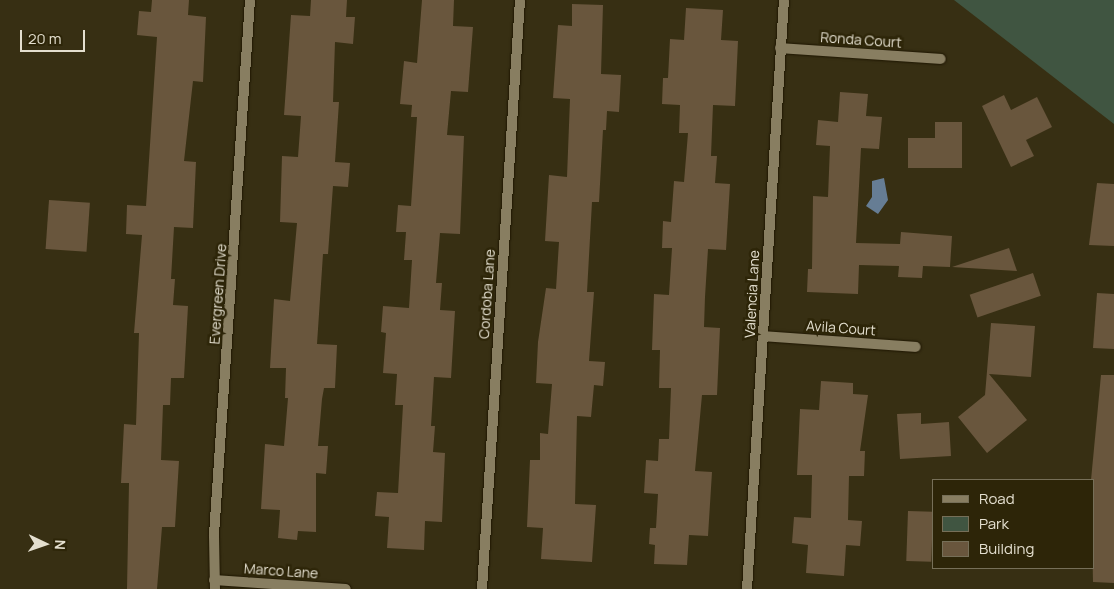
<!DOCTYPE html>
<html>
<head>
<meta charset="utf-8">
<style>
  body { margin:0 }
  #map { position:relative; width:1114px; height:589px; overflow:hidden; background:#372f13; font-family:Manrope,sans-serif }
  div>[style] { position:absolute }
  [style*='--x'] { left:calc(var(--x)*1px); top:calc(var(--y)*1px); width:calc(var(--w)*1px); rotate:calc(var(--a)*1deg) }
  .green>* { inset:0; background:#405541 }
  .water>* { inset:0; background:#667d94 }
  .building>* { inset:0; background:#69563d; transform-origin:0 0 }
  .roads { filter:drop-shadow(0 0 1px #1e1600) drop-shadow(0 0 1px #1e1600) }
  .minor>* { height:10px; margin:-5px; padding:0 5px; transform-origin:5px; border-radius:5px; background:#887e61 }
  span { translate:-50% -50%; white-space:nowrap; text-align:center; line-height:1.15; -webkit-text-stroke:5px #2d2508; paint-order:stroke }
  .street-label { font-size:14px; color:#e4dfcf }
  .legend { position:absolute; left:932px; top:479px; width:162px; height:90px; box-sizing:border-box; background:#2d2508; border:1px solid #766f58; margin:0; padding:6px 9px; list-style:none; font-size:15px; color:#e4dfcf }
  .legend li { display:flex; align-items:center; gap:10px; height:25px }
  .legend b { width:25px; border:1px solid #766f58 }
  .north { position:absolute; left:20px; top:519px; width:50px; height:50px; -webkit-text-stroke:4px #2d2508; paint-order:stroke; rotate:93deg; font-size:14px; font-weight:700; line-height:20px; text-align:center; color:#e4dfcf }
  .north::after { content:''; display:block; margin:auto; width:18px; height:22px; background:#e4dfcf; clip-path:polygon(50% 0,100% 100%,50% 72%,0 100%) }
  .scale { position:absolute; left:20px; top:30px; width:65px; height:22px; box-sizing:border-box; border:2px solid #e4dfcf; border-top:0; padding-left:6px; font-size:15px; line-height:18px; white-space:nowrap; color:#e4dfcf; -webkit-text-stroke:4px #2d2508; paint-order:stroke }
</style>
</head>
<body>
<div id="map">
  <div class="green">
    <div style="clip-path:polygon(954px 0,1114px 0,1114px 124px)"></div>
  </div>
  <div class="water">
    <div style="clip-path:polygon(884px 178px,888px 200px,878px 214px,866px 206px,872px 197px,872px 181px)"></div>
  </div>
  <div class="building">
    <div style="clip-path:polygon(152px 0,189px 0,188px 15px,206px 17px,203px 82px,193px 81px,184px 161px,196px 162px,193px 228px,174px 227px,171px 279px,175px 279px,173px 305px,188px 306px,184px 378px,171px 378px,170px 405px,163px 405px,161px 460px,179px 461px,175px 527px,162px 527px,157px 589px,127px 589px,129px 483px,121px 483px,124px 424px,136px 425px,139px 333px,134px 333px,142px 235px,126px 234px,127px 205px,146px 206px,157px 37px,137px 35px,139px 11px,151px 12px)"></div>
    <div style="clip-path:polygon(311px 0,347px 0,346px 17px,355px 17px,353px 44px,335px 42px,333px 102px,339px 102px,335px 162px,350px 163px,348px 187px,333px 186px,328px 254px,323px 254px,317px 344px,337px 345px,335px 388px,324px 388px,322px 399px,318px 446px,328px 446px,326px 474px,316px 473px,316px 532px,298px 531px,297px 540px,278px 538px,280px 510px,261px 509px,265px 444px,284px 446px,288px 398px,285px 398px,286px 368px,270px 368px,274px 299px,290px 301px,297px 223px,280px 222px,282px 156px,298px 157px,301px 116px,284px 115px,291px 15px,310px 16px)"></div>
    <div style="clip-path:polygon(422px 0,454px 0,453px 26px,473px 27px,468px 92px,451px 91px,447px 135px,464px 136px,460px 234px,440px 233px,436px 283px,442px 283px,440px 310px,455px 311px,451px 378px,434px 377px,431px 426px,435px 426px,433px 452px,445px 453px,442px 522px,425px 521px,424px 550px,387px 548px,389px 517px,375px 516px,377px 492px,398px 493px,403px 405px,395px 405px,397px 374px,383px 373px,386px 333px,381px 332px,383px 306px,409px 308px,412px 260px,404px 260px,406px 232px,396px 232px,398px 205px,411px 206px,417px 117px,411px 117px,412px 105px,400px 104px,404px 61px,417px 63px)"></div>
    <div style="clip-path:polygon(572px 4px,603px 5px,601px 74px,621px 75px,619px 112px,607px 111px,606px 130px,603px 130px,599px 202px,592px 202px,587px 292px,594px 292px,589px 361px,605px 362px,603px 386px,594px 385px,591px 417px,577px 416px,575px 504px,596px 505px,592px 562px,541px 559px,543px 528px,527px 527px,530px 460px,540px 460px,540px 433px,548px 434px,552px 384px,536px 383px,538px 342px,546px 288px,556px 289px,559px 242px,545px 241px,549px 175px,567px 177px,570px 99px,553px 98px,558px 25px,572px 26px)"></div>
    <div style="clip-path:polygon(686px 8px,723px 10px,721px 40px,738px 41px,735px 106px,713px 105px,711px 156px,717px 156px,715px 183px,730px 184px,726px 250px,708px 249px,705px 297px,704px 327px,720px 328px,717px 395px,702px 395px,695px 471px,712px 472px,708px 536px,689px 535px,687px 565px,654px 564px,655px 545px,649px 544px,650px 528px,656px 528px,658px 494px,644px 493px,646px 460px,658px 461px,659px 439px,669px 439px,671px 388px,659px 388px,660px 350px,652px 350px,654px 294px,669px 295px,672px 248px,662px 248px,663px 221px,671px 222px,674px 181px,684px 182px,688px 133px,679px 133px,680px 105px,662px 104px,663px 78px,668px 78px,670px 39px,684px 40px)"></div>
    <div style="clip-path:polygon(840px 92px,868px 94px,866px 116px,882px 117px,879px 149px,861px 148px,856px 243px,900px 244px,901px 232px,952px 236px,950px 267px,923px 266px,922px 278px,898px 277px,899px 266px,859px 265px,858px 294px,807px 292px,808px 269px,812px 269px,813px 196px,828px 197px,830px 146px,816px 145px,818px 120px,838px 122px)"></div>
    <div style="clip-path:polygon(1004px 95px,1011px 110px,1037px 97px,1052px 127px,1026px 140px,1034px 156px,1011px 167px,982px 106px)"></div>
    <div style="clip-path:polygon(935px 122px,962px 122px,962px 168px,908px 168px,908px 138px,935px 138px)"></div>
    <div style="clip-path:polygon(1097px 183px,1114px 184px,1114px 246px,1089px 245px)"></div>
    <div style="left:49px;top:200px;width:41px;height:49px;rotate:4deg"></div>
    <div style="clip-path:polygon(1009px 248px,1017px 271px,952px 267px)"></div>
    <div style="left:1033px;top:273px;width:24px;height:67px;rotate:71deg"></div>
    <div style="clip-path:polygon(1097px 293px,1114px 294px,1114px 349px,1093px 348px)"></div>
    <div style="clip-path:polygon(991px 323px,1035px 326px,1031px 377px,989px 374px,1027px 420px,987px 453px,958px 417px,985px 395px)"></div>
    <div style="clip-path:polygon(1101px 375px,1114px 375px,1114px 583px,1093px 582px,1091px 480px)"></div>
    <div style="clip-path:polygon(821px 381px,853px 383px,853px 394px,868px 395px,860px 451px,865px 451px,864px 476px,849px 476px,848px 520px,862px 521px,860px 546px,846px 545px,844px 576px,806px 573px,808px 545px,792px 543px,794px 517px,811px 518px,812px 475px,797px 475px,800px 409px,819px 410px)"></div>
    <div style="clip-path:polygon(921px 413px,921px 424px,949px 422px,951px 456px,900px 459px,897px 414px)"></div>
    <div style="left:908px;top:511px;width:25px;height:50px;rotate:2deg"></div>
  </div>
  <div class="roads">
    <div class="minor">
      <div style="--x:780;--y:48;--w:161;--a:3.9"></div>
      <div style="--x:763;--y:336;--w:153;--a:4.1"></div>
      <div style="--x:214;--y:580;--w:132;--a:3.9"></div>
      <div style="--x:215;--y:589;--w:54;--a:-91.1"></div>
      <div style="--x:214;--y:535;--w:536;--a:-86.15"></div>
      <div style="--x:482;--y:589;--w:590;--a:-86.31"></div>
      <div style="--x:747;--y:589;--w:590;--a:-86.41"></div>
    </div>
  </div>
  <div class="street-label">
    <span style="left:861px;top:40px;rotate:4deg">Ronda Court</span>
    <span style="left:218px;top:294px;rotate:-86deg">Evergreen Drive</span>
    <span style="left:487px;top:294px;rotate:-86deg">Cordoba Lane</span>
    <span style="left:752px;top:294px;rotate:-87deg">Valencia Lane</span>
    <span style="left:841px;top:328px;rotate:4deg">Avila Court</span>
    <span style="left:281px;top:571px;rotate:4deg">Marco Lane</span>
  </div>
  <ul class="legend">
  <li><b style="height:6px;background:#887e61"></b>Road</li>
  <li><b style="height:14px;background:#405541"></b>Park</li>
  <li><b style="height:14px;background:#69563d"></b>Building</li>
  </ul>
  <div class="north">N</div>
  <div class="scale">20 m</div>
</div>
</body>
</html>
